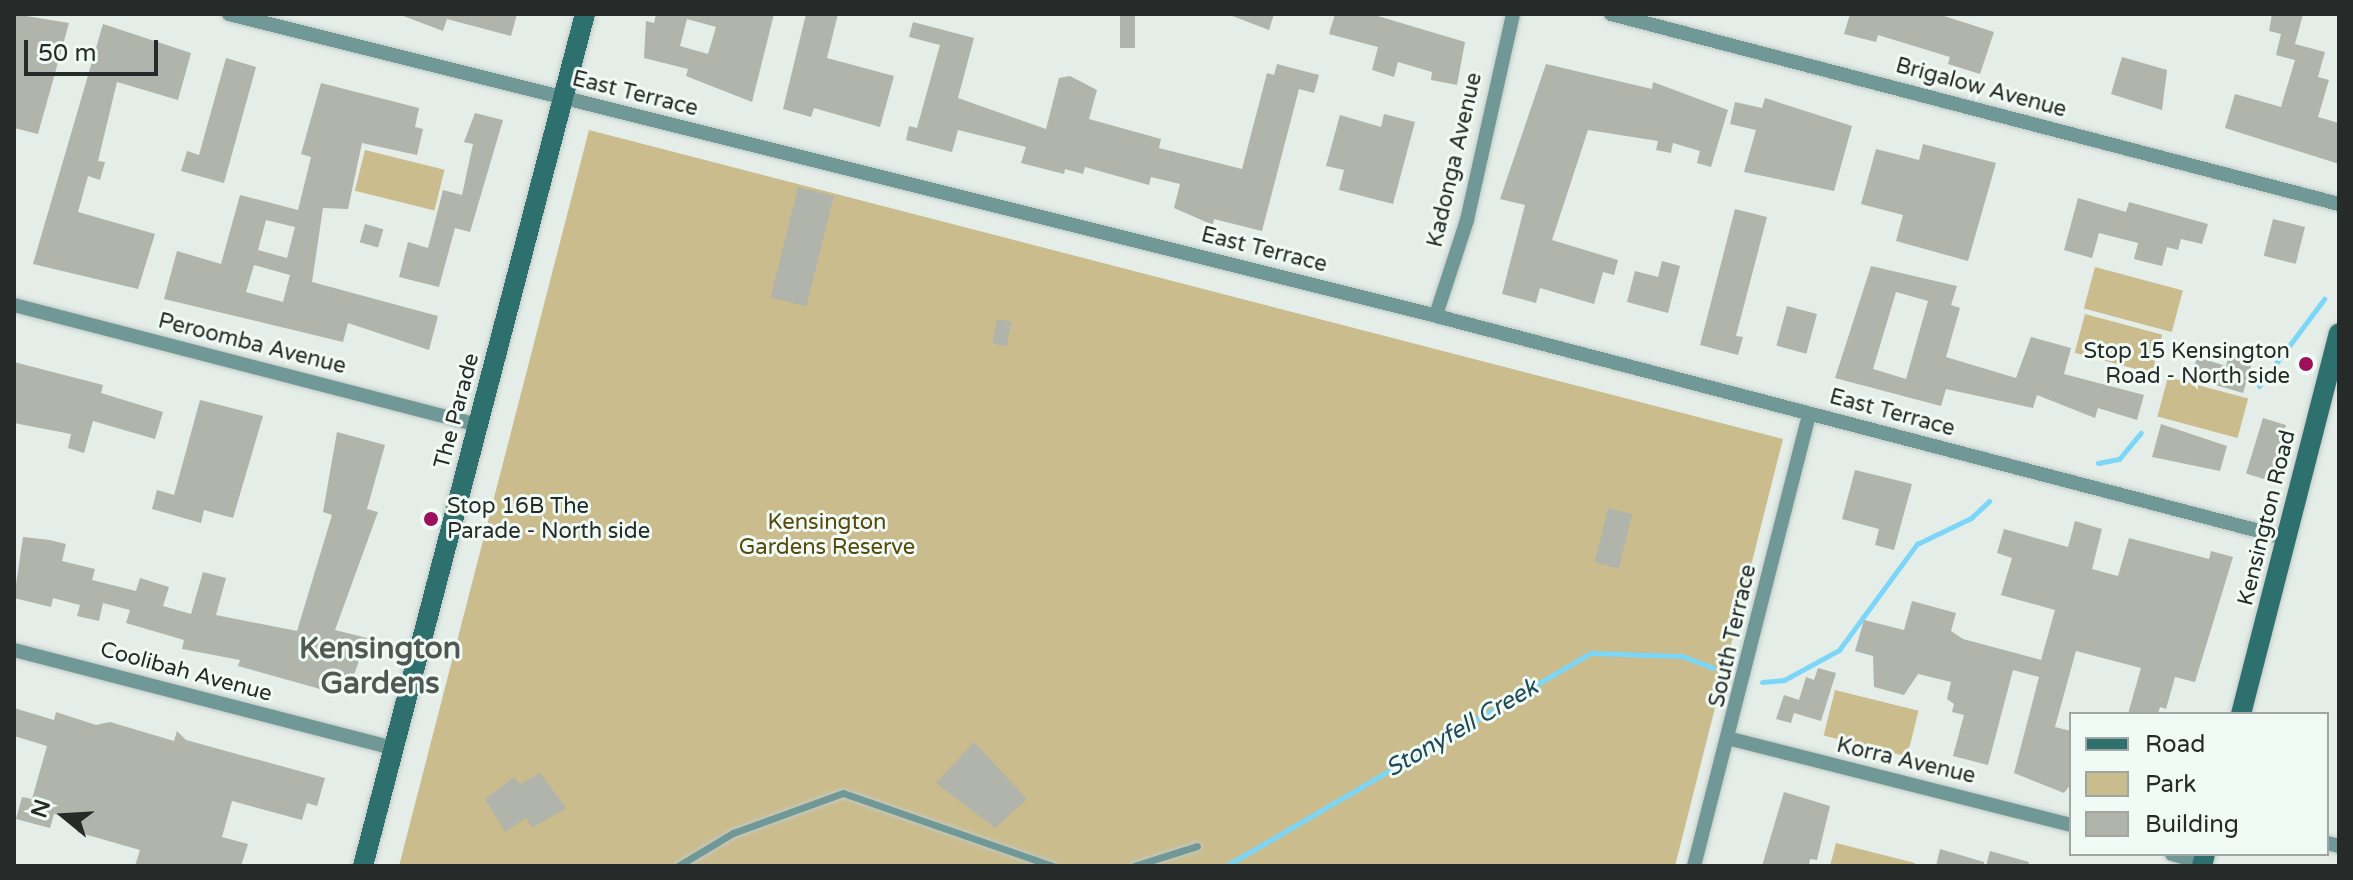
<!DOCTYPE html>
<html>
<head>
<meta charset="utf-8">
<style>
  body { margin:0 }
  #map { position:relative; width:2353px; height:880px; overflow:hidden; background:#e4ede8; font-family:"Varela Round",sans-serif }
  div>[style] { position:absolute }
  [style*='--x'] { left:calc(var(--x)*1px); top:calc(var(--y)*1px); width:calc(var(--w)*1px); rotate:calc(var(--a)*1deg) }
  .green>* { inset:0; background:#cabc8c; transform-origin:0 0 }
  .stream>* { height:5px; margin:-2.5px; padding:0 2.5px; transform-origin:2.5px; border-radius:2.5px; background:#7cd6f8 }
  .building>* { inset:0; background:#b0b4ab; transform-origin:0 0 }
  .roads { filter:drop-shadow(0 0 2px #c2cac5) drop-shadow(0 0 2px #c2cac5) }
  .lane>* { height:7px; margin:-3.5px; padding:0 3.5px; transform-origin:3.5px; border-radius:3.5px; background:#709896 }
  .street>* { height:14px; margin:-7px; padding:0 7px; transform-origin:7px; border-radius:7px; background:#709896 }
  .secondary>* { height:20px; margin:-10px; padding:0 10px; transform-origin:10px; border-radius:10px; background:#2e706e }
  .dots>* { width:22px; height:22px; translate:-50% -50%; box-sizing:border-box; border:4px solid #f1fbf5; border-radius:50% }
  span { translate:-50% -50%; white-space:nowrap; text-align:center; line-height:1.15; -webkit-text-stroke:6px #f1fbf5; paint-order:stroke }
  .street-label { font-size:22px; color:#262a28 }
  .poi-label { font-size:22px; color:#262a28 }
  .right { translate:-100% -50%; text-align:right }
  .left { translate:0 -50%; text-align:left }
  .park-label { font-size:22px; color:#57480b }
  .water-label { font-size:24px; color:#204857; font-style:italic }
  .district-label { font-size:30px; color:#505853; font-weight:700 }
  .frame { position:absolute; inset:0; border:16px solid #262a28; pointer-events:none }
  .legend { position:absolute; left:2069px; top:712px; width:260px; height:144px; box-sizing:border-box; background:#f1fbf5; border:2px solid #a0a7a3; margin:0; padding:10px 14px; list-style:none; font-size:24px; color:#262a28 }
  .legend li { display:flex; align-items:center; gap:16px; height:40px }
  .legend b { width:40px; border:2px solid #a0a7a3 }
  .north { position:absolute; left:24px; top:776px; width:80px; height:80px; -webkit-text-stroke:6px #f1fbf5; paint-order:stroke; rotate:288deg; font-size:22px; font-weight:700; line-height:32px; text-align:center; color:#262a28 }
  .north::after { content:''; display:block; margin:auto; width:28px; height:36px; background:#262a28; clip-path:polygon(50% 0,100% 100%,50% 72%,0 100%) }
  .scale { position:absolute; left:24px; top:40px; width:134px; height:36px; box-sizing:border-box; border:4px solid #262a28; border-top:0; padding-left:10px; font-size:24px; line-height:28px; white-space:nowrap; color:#262a28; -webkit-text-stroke:6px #f1fbf5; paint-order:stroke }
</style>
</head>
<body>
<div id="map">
  <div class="green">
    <div style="clip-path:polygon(589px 130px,1783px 439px,1675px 866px,399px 866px)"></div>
    <div style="left:365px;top:150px;width:82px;height:42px;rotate:14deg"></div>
    <div style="left:2095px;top:267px;width:91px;height:43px;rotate:15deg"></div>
    <div style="left:2085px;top:314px;width:80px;height:40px;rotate:15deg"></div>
    <div style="left:2168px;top:377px;width:83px;height:41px;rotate:15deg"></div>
    <div style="left:1835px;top:690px;width:86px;height:47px;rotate:14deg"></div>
    <div style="clip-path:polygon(1836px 843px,1915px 863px,1914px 866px,1830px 866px)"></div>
  </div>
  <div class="stream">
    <div style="--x:2259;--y:386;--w:109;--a:-53.2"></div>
    <div style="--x:2098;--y:463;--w:21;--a:-11"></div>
    <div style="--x:2119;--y:459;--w:34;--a:-50"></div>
    <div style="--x:1762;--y:682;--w:22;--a:-5"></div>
    <div style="--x:1784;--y:680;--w:63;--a:-28.6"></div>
    <div style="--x:1839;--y:650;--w:132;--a:-53.7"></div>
    <div style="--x:1917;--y:544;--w:60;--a:-25.7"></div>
    <div style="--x:1971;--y:518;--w:25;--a:-43"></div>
    <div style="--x:1226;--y:866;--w:423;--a:-30.3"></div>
    <div style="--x:1591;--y:653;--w:91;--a:1.9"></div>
    <div style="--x:1682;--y:656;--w:33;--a:21"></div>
  </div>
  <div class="building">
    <div style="clip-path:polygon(14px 14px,69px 23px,38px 134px,14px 128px)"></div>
    <div style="clip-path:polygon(398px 14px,517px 14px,511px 36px,447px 19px,443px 31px)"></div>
    <div style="clip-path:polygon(evenodd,656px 14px,774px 14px,752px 102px,686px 76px,688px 69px,644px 58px,646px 21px,654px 23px,656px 14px,687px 19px,716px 27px,708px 54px,680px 46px,687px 19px)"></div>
    <div style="clip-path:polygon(806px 14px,838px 14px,827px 58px,894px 76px,880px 127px,814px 108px,811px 117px,783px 109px)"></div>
    <div style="left:1120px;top:14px;width:15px;height:34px"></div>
    <div style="clip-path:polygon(1227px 14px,1274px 14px,1269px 30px)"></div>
    <div style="clip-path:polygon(1335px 14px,1371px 14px,1465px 42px,1457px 85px,1431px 80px,1432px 72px,1398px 62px,1394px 77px,1372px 70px,1378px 47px,1329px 34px)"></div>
    <div style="clip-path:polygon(1850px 14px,1938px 14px,1994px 32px,1980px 74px,1948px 64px,1950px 57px,1878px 35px,1876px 42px,1844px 34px)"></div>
    <div style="clip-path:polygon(2272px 14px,2303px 14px,2295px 44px,2325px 52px,2318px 77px,2329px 80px,2318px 117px,2339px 123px,2339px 164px,2225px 128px,2235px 94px,2281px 107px,2295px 60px,2276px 55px,2281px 34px,2269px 31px)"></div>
    <div style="clip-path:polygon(913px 22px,974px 38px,958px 98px,1046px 129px,1059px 78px,1070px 76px,1097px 90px,1089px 119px,1161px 139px,1159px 148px,1242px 169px,1267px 73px,1274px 75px,1277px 64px,1319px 75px,1314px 93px,1299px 89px,1262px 231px,1214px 219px,1213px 225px,1174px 208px,1180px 184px,1151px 177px,1149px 185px,1085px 167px,1083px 174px,1065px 169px,1064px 174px,1021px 163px,1026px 147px,958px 130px,952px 152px,906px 140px,909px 126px,917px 128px,940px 45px,909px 37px)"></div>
    <div style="clip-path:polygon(103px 24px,191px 53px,178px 100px,117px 82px,98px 161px,105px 162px,100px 180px,88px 176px,78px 212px,155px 234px,138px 289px,33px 264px)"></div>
    <div style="clip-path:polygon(2122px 57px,2167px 70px,2162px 110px,2111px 94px)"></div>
    <div style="clip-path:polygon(226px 58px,256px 67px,224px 183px,181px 171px,187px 151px,199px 155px)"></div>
    <div style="clip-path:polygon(1546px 64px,1652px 89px,1653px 82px,1728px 110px,1711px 167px,1697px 163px,1700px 151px,1673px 143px,1671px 153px,1656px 150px,1658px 141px,1588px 130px,1552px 240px,1618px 260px,1614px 275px,1603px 272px,1594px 304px,1540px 288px,1536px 303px,1502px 294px,1525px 205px,1500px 199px)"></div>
    <div style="clip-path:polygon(evenodd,321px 83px,419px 108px,415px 127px,423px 129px,417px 155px,362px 143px,348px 209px,323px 208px,312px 282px,438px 316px,429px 350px,348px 323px,343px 342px,164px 299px,177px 251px,221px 264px,240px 195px,298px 210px,311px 157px,301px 154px,321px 83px,266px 220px,295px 227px,287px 258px,258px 250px,266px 220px,321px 83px,254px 265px,290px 275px,283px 302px,246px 292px,254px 265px)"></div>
    <div style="clip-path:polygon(1765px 98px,1852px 126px,1834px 191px,1744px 172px,1756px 130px,1730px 124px,1735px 102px,1762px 108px)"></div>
    <div style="clip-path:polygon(475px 113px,503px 120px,470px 232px,455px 228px,439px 287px,399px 277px,408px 242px,428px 248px,443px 190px,462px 195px,473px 144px,464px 142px)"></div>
    <div style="clip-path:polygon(1384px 114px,1415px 122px,1393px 204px,1339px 190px,1344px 170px,1326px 166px,1340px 115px,1381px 127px)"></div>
    <div style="clip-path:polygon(1923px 144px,1996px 163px,1968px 261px,1896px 241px,1903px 215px,1861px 204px,1876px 149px,1919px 160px)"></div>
    <div style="left:798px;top:187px;width:37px;height:114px;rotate:14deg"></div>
    <div style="clip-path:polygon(2078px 198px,2126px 212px,2129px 202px,2208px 224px,2202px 244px,2181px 239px,2178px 250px,2167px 247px,2162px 266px,2134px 259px,2138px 243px,2099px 233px,2092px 258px,2064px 250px)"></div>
    <div style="clip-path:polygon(1735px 209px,1767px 217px,1736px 336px,1743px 337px,1738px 355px,1700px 345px)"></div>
    <div style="left:2273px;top:219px;width:33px;height:38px;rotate:14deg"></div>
    <div style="left:365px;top:224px;width:19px;height:19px;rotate:16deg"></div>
    <div style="clip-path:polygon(1662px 261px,1680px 266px,1668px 313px,1627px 302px,1635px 271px,1658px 277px)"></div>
    <div style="clip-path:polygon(evenodd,1871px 266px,1957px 286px,1951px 305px,1960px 308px,1946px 357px,2016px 378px,2031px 337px,2071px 348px,2064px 374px,2144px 395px,2137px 420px,2098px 408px,2095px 418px,2037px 395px,2033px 408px,1946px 389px,1941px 406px,1835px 378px,1871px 266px,1896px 292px,1928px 301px,1906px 379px,1873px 369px,1896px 292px)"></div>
    <div style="left:1787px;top:306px;width:31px;height:41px;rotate:15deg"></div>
    <div style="left:997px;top:319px;width:15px;height:25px;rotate:11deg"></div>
    <div style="clip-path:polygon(2230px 353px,2253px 360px,2243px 393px,2191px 378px,2197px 357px,2226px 366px)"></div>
    <div style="clip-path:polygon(14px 362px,103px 385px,101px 393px,163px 412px,155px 439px,93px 421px,84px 453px,68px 448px,71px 434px,14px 423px)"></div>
    <div style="clip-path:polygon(200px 400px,263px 416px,233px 518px,204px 510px,201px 523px,152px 509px,157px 490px,174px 495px)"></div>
    <div style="left:2263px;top:418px;width:24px;height:58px;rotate:17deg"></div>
    <div style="clip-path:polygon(2161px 424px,2227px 446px,2220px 471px,2152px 457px)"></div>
    <div style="clip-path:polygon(337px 432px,385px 445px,367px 509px,378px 512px,335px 630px,367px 638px,348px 692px,338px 694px,238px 666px,240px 660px,182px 649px,184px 640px,126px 623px,130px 610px,103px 603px,99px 621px,77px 616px,80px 605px,53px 598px,51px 607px,14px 598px,23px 537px,50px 540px,66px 544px,62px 561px,95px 569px,92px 580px,136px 591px,140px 578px,169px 587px,163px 606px,191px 614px,203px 572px,226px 578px,216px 615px,297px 631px,332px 515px,323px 512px)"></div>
    <div style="clip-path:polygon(1855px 470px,1912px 484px,1894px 550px,1875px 545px,1879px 529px,1842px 519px)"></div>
    <div style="left:1608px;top:508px;width:25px;height:56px;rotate:14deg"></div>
    <div style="clip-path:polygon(2075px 521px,2102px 529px,2092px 569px,2118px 576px,2129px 538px,2209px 559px,2211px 551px,2233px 557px,2195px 682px,2175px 677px,2166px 709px,2160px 707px,2158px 714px,2128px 714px,2141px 668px,2076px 651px,2055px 727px,2071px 731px,2071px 784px,2064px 793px,2014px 773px,2039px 677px,2013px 670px,1988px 765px,1953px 756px,1964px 715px,1952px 712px,1954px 704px,1947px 699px,1951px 682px,1918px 674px,1904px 695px,1874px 687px,1873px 656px,1855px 651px,1864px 620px,1904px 630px,1912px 601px,1956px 613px,1951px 631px,1963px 639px,2041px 660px,2055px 610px,2001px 595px,2012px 558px,1997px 553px,2004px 529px,2068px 547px)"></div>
    <div style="clip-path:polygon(1818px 668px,1836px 673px,1821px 721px,1794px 713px,1791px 723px,1776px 719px,1784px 695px,1799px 700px,1806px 677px,1814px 680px)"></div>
    <div style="clip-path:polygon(14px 708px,54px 720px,56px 712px,96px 725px,110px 722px,174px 741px,177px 731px,186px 740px,325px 778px,317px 806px,307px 803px,302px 820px,232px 801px,222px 837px,248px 844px,241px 866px,135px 866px,140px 850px,77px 832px,80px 821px,54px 814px,50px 828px,16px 819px,22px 797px,32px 799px,47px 746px,14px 736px)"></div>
    <div style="clip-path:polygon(974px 742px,1027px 799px,995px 828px,936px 783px)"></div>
    <div style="clip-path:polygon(540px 773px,566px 808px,532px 828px,526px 818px,505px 832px,485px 799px,514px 777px,520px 784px)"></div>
    <div style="clip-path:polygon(1784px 792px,1830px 806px,1817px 860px,1810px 859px,1809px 866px,1762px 866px)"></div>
    <div style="clip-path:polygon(1940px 849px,1984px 862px,1984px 866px,1936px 866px)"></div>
    <div style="clip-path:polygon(1990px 851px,2029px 862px,2028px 866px,1986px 866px)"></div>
  </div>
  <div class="roads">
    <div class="lane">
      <div style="--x:678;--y:866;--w:64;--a:-31"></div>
      <div style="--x:733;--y:833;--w:117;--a:-20"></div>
      <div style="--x:843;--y:793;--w:222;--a:19.2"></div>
      <div style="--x:1134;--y:866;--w:66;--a:-17.6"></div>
    </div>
    <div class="street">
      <div style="--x:229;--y:14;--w:1229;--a:14.04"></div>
      <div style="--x:1421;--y:312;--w:894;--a:14.64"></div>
      <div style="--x:1611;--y:14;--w:752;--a:14.63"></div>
      <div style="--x:14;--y:305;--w:479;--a:14.5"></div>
      <div style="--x:1436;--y:315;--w:100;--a:-71.9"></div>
      <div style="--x:1467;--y:220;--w:211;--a:-77.4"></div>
      <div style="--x:14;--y:650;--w:391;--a:14.5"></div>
      <div style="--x:1731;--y:739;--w:351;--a:14.2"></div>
      <div style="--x:2327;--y:843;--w:12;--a:14"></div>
      <div style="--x:2172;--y:854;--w:32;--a:16"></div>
      <div style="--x:1694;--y:866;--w:466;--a:-75.7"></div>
    </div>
    <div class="secondary">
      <div style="--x:2241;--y:714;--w:393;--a:-75.6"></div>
      <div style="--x:363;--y:866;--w:880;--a:-75.4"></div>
      <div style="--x:2202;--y:866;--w:12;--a:-76"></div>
    </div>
  </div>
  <div class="dots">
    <div style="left:2306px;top:364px;background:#9d105c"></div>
    <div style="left:431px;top:519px;background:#9d105c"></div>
  </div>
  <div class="street-label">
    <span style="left:1981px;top:88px;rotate:15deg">Brigalow Avenue</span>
    <span style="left:635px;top:94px;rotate:14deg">East Terrace</span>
    <span style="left:1455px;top:160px;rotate:-77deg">Kadonga Avenue</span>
    <span style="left:1264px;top:250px;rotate:14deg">East Terrace</span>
    <span style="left:252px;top:344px;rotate:14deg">Peroomba Avenue</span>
    <span style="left:457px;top:411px;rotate:-75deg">The Parade</span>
    <span style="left:1892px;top:413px;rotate:15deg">East Terrace</span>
    <span style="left:2267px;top:518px;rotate:-76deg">Kensington Road</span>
    <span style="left:1733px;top:636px;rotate:-77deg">South Terrace</span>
    <span style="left:186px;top:672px;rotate:15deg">Coolibah Avenue</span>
    <span style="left:1906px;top:761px;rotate:13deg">Korra Avenue</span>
  </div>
  <div class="poi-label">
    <span class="right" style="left:2290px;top:364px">Stop 15 Kensington<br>Road - North side</span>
    <span class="left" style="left:447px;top:519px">Stop 16B The<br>Parade - North side</span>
  </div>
  <div class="park-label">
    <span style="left:827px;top:535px">Kensington<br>Gardens Reserve</span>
  </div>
  <div class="water-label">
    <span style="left:1462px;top:728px;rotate:-30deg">Stonyfell Creek</span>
  </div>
  <div class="district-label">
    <span style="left:380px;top:666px">Kensington<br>Gardens</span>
  </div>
  <div class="frame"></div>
  <ul class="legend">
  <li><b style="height:10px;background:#2e706e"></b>Road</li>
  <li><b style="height:22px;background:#cabc8c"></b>Park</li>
  <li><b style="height:22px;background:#b0b4ab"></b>Building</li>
  </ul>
  <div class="north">N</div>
  <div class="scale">50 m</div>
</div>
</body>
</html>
